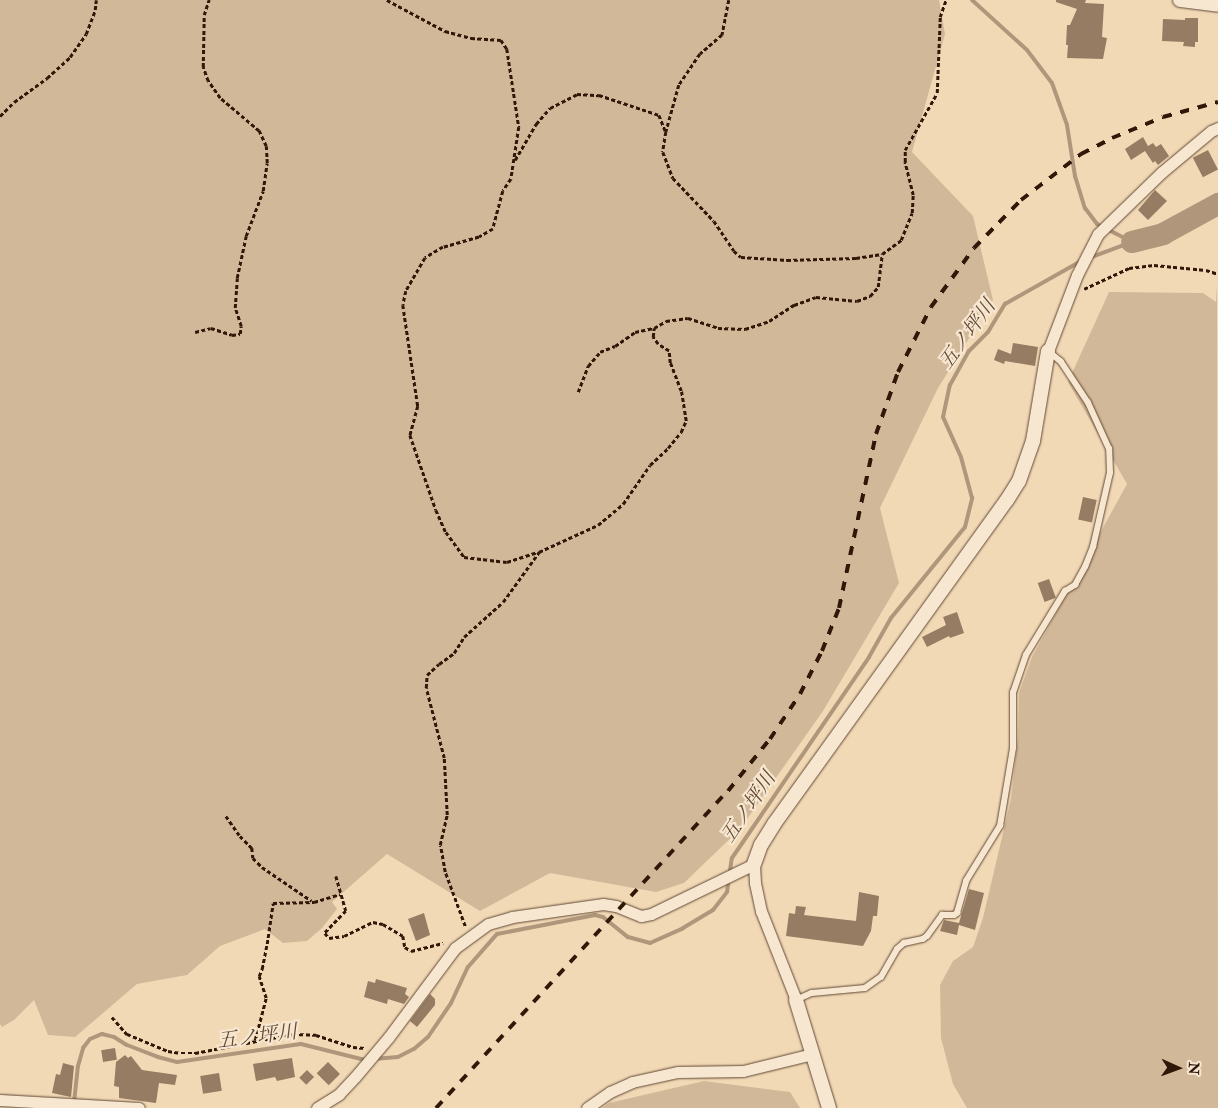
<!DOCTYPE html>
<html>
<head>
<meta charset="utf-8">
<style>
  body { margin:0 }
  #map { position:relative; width:1218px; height:1108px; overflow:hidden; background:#f2d9b6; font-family:"IM FELL Double Pica","Noto Serif JP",serif }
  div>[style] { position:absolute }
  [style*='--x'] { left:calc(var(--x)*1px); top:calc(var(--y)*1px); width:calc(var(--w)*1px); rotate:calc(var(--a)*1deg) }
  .green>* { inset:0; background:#d1b898 }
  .stream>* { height:4px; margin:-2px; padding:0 2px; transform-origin:2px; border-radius:2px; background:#b0977b }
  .river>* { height:22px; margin:-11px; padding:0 11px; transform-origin:11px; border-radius:11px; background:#b0977b }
  .building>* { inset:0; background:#957c62; transform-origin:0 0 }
  .path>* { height:2.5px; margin-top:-1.25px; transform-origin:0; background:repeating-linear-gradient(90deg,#301808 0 4px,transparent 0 6.5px) }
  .roads { filter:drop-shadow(0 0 1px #604834) drop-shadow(0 0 1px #604834) }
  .service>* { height:5.5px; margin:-2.75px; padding:0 2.75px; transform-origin:2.75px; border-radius:2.75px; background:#f7e6d0 }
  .minor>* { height:11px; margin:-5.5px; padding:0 5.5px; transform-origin:5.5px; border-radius:5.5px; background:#f7e6d0 }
  .tertiary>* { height:14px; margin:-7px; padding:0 7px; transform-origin:7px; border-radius:7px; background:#f7e6d0 }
  .rail>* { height:4px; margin-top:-2px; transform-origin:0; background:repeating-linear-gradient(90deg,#301808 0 9px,transparent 0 18px) }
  span { translate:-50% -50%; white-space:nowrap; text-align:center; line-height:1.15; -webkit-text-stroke:4.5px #f7e6d0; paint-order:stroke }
  .water-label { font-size:20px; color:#634b36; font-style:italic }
  .north { position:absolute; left:1153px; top:1043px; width:50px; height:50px; -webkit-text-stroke:4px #f7e6d0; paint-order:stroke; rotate:92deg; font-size:14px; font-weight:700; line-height:20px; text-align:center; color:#301808 }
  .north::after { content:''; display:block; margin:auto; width:18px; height:22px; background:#301808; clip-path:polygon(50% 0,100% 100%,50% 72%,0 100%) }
</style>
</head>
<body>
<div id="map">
  <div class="green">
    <div style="clip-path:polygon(0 0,939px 0,945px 34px,912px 152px,973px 216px,993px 300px,938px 388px,880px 508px,899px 583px,823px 711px,740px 829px,684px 883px,656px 892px,550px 873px,480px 911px,387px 854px,332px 902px,337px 909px,322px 928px,307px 941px,283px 943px,265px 929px,220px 946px,187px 975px,137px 984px,75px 1037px,48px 1035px,34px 1000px,14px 1020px,2px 1027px,0 1024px)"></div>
    <div style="clip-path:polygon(1217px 284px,1218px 1108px,967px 1108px,953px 1084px,941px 1038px,940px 985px,953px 961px,973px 947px,983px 918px,1011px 799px,1018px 737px,1019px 693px,1032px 657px,1127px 484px,1068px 382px,1109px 292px,1203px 293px,1216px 302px)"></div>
    <div style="clip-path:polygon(704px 1081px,790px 1092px,800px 1108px,602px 1108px,609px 1103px)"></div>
  </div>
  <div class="stream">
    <div style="--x:972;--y:0;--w:74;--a:42.3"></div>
    <div style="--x:1027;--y:50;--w:41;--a:52.9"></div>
    <div style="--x:1052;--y:83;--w:45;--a:70.3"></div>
    <div style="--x:1067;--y:125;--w:52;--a:81.1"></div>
    <div style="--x:1075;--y:176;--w:34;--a:73"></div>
    <div style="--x:1085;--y:208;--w:20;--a:53"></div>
    <div style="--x:1097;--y:224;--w:39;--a:27"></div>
    <div style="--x:1089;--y:258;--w:46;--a:-20.4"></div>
    <div style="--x:374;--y:1059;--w:24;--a:-5"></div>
    <div style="--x:398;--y:1057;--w:18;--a:-27"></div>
    <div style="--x:414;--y:1049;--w:18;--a:-41"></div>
    <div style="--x:428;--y:1037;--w:41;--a:-55.9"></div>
    <div style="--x:451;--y:1003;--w:40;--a:-65"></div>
    <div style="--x:468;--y:967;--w:44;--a:-48.7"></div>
    <div style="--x:497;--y:934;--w:100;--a:-11"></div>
    <div style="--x:595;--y:915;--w:8;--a:14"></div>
    <div style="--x:603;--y:917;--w:32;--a:39"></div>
    <div style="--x:628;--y:937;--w:23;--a:15"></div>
    <div style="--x:650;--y:943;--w:36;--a:-24"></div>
    <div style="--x:683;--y:928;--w:35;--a:-31"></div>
    <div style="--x:713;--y:910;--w:23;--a:-52"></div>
    <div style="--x:727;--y:892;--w:34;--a:-82"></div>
    <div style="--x:732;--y:858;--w:243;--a:-55.7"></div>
    <div style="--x:869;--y:657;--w:45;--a:-60.6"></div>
    <div style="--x:891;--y:618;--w:117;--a:-50.9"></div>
    <div style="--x:965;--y:527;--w:30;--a:-76"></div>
    <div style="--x:972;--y:498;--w:42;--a:-105"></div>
    <div style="--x:961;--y:457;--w:44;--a:-114.2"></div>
    <div style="--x:943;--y:417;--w:33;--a:-78"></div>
    <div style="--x:950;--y:385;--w:39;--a:-61"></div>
    <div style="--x:969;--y:351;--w:27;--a:-45"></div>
    <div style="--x:988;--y:332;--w:33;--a:-59"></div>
    <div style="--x:1005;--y:304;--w:87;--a:-29.5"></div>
    <div style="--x:74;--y:1103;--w:37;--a:-84"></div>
    <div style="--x:78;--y:1066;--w:19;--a:-74"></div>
    <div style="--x:83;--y:1048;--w:11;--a:-52"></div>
    <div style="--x:90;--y:1039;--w:13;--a:-23"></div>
    <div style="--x:102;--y:1034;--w:12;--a:14"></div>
    <div style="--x:114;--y:1037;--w:15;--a:32"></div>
    <div style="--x:127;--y:1045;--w:33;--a:21"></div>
    <div style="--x:158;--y:1057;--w:20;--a:15"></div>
    <div style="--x:177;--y:1062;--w:125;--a:-8.3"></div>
    <div style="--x:301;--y:1044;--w:66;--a:14"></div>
  </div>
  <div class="river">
    <div style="--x:1132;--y:242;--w:32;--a:-14"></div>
    <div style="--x:1163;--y:234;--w:63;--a:-28.6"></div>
  </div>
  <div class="building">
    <div style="clip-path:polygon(1056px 0,1086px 0,1085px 3px,1104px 4px,1102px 37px,1107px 38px,1103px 59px,1067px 58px,1068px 45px,1066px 45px,1067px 25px,1070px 25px,1077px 9px,1056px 2px)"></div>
    <div style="clip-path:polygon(1185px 18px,1198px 18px,1198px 42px,1195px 42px,1195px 47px,1183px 46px,1184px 42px,1162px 41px,1163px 19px,1185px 20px)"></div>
    <div style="clip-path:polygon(1143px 137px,1148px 146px,1153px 143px,1156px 147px,1161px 144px,1169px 156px,1158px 165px,1155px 161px,1153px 163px,1145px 151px,1131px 160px,1125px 149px)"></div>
    <div style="left:1208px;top:150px;width:22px;height:17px;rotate:63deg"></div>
    <div style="clip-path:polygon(1155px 190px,1167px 201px,1148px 220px,1138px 210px)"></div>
    <div style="clip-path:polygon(1013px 343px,1038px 347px,1035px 366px,1005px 361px,1004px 364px,994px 360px,998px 349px,1011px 354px)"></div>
    <div style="left:1083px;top:497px;width:14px;height:23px;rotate:12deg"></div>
    <div style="left:1049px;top:579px;width:20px;height:12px;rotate:70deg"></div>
    <div style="clip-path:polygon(957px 612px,964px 633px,950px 638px,949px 636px,927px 647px,922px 637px,946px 625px,943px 617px)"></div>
    <div style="clip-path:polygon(969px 889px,984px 893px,975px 930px,959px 925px,957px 935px,940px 931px,944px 920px,959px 923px)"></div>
    <div style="clip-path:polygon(859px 892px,879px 896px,877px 916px,873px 916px,871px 931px,863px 946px,786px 936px,789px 913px,795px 914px,796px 906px,806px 907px,804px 915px,856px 921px)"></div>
    <div style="clip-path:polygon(424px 913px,430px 935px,416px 941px,408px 919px)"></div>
    <div style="clip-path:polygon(376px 979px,407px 988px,405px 994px,409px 997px,404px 1004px,388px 999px,387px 1004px,364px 997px,368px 981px,375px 983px)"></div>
    <div style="clip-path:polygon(430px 994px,435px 999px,435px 1005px,417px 1027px,410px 1021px)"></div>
    <div style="left:115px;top:1048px;width:12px;height:14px;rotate:81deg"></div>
    <div style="clip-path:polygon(125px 1055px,128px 1058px,131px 1056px,142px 1070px,177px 1075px,175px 1085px,159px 1083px,156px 1103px,119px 1098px,119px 1087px,114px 1086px,116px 1062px)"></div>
    <div style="clip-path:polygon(292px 1058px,295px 1077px,277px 1081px,275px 1077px,256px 1081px,253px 1064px)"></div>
    <div style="left:328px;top:1062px;width:17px;height:16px;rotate:45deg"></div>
    <div style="clip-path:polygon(63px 1063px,74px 1066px,71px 1097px,52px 1093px,56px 1074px,60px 1075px)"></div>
    <div style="left:307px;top:1070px;width:10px;height:11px;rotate:45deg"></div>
    <div style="left:219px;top:1073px;width:18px;height:19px;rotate:81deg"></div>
  </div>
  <div class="path">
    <div style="--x:387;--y:0;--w:66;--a:28.1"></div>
    <div style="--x:445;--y:31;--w:27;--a:15"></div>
    <div style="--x:471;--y:38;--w:30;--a:4"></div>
    <div style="--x:501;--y:40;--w:11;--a:56"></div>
    <div style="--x:507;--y:49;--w:79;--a:81.3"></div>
    <div style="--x:519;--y:127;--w:53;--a:98.7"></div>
    <div style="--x:511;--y:179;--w:14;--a:124"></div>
    <div style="--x:503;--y:191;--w:39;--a:105"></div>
    <div style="--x:493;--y:229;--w:16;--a:150"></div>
    <div style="--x:479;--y:237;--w:37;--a:164"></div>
    <div style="--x:443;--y:247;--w:21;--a:149"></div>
    <div style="--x:425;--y:258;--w:38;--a:120"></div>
    <div style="--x:406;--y:291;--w:14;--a:102"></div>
    <div style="--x:403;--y:305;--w:102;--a:81.6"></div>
    <div style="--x:418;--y:406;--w:30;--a:105"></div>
    <div style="--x:410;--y:435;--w:79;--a:70.9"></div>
    <div style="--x:436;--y:510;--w:24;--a:66"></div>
    <div style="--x:446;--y:532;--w:31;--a:54"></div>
    <div style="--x:464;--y:557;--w:43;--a:6.6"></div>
    <div style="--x:507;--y:562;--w:33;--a:-18"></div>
    <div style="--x:729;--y:0;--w:36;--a:101"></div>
    <div style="--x:722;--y:35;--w:29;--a:139"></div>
    <div style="--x:700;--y:54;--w:37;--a:124"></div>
    <div style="--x:679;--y:85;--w:49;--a:105.5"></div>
    <div style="--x:666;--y:132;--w:20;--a:99"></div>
    <div style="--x:663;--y:152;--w:28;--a:69"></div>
    <div style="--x:673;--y:178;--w:59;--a:46.4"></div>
    <div style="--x:714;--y:221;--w:36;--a:56"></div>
    <div style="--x:734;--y:251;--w:9;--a:41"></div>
    <div style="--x:741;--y:257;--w:46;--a:3.7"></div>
    <div style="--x:787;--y:260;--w:69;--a:-1.7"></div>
    <div style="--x:856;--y:258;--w:26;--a:-9"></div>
    <div style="--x:882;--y:254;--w:24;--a:-36"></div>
    <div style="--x:901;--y:240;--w:29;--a:-68"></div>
    <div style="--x:912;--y:213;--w:18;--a:-87"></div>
    <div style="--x:913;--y:195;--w:34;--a:-104"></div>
    <div style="--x:905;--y:162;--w:12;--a:-90"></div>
    <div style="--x:905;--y:150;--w:65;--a:-60.7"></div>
    <div style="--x:937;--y:93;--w:76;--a:-87.7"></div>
    <div style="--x:940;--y:17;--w:18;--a:-71"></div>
    <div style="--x:0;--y:116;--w:20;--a:-45"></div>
    <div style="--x:14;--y:102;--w:41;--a:-36"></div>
    <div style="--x:47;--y:78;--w:31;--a:-42"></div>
    <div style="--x:70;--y:57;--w:28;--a:-55"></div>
    <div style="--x:86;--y:34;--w:26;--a:-69"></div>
    <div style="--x:95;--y:10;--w:10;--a:-84"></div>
    <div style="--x:515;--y:160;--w:42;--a:-59.7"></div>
    <div style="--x:536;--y:124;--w:21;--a:-49"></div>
    <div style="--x:550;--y:108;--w:30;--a:-27"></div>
    <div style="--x:577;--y:94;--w:22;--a:3"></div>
    <div style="--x:599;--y:95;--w:63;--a:18.4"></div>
    <div style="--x:659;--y:115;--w:18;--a:68"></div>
    <div style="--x:1084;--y:289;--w:50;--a:-25"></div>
    <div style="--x:1129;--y:268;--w:25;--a:-7"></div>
    <div style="--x:1154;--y:265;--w:52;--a:5.5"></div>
    <div style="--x:1206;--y:270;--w:13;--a:18"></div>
    <div style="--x:195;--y:332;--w:16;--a:-14"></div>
    <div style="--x:211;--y:328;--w:22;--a:18"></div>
    <div style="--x:232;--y:335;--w:8;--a:-7"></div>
    <div style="--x:240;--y:334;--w:8;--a:-83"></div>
    <div style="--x:241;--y:326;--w:19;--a:-108"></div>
    <div style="--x:235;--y:308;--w:30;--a:-86"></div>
    <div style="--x:237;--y:278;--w:43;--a:-77.9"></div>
    <div style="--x:246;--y:236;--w:48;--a:-69.3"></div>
    <div style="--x:263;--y:191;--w:28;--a:-82"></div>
    <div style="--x:267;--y:163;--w:17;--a:-93"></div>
    <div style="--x:266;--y:146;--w:17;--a:-115"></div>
    <div style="--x:259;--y:131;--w:51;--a:-139.8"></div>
    <div style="--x:220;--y:98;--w:21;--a:-125"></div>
    <div style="--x:208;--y:81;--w:15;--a:-110"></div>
    <div style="--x:203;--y:67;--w:52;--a:-88.9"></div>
    <div style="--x:204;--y:15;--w:16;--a:-72"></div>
    <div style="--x:578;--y:392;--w:28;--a:-69"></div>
    <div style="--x:588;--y:366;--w:18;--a:-49"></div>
    <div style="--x:600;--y:352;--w:16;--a:-22"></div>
    <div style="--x:615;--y:346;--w:24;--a:-35"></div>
    <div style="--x:635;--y:332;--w:19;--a:-12"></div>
    <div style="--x:226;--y:816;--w:24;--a:55"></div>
    <div style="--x:240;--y:836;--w:17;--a:45"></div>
    <div style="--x:252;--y:848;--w:10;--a:84"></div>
    <div style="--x:253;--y:858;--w:13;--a:45"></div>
    <div style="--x:262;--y:867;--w:60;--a:34.2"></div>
    <div style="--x:336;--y:876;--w:36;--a:74"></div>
    <div style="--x:346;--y:911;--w:30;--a:134"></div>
    <div style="--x:325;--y:933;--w:6;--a:51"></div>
    <div style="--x:329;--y:938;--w:15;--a:-8"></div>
    <div style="--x:344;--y:936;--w:32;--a:-26"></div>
    <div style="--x:373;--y:922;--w:10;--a:11"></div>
    <div style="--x:383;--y:924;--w:23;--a:31"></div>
    <div style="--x:403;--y:936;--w:11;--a:80"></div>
    <div style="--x:405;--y:947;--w:7;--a:34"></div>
    <div style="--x:411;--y:951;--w:33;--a:-14"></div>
    <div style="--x:465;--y:926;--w:58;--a:-110.3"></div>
    <div style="--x:445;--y:872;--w:27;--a:-100"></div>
    <div style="--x:440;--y:845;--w:31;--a:-77"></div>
    <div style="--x:447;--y:815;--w:57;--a:-93"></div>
    <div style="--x:444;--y:758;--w:72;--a:-104.4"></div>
    <div style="--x:426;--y:688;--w:13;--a:-86"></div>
    <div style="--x:427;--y:675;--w:16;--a:-43"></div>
    <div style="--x:439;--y:664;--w:19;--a:-36"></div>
    <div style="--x:454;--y:653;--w:19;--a:-58"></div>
    <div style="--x:464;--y:637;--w:52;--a:-41.9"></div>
    <div style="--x:503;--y:602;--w:62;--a:-54.2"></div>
    <div style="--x:539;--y:552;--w:65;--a:-24.6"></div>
    <div style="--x:598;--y:525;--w:33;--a:-40"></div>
    <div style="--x:623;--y:504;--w:47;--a:-55.3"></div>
    <div style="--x:650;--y:465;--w:25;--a:-43"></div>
    <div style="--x:668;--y:448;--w:21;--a:-51"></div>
    <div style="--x:681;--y:432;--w:12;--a:-66"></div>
    <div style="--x:686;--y:421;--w:30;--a:-99"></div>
    <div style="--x:681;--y:391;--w:30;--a:-111"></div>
    <div style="--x:670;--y:363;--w:12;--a:-95"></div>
    <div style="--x:669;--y:351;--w:13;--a:-148"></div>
    <div style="--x:658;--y:344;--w:9;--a:-126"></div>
    <div style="--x:653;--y:337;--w:9;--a:-84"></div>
    <div style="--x:654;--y:328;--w:14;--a:-30"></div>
    <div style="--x:666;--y:321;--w:22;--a:-8"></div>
    <div style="--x:688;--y:318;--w:32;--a:18"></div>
    <div style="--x:718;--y:328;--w:27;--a:2"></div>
    <div style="--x:745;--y:329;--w:25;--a:-18"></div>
    <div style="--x:769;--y:321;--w:30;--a:-33"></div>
    <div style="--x:794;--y:305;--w:23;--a:-20"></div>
    <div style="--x:816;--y:297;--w:41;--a:5.6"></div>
    <div style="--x:857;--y:301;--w:14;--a:-21"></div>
    <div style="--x:870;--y:296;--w:12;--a:-48"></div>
    <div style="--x:878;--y:287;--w:33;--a:-83"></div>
    <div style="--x:112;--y:1017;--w:23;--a:49"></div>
    <div style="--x:127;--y:1034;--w:44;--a:22.5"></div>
    <div style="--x:168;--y:1051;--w:13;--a:9"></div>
    <div style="--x:181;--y:1053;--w:14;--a:0"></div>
    <div style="--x:195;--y:1053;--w:100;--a:-11"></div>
    <div style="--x:293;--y:1034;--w:23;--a:2"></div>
    <div style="--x:316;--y:1035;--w:39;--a:18"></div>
    <div style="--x:353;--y:1047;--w:12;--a:5"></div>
    <div style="--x:255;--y:1040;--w:43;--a:-75.3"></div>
    <div style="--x:266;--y:998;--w:23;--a:-108"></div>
    <div style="--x:259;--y:976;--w:8;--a:-67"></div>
    <div style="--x:262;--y:969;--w:25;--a:-79"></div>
    <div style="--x:267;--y:944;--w:41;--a:-81.7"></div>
    <div style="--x:273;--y:903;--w:41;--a:-1.4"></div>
    <div style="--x:314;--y:902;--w:27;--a:-17"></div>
  </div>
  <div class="roads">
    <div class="service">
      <div style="--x:796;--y:1000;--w:17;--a:-24"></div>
      <div style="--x:812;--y:993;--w:53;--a:-5.4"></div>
      <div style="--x:865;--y:988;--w:19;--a:-35"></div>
      <div style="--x:881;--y:977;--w:32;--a:-60"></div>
      <div style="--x:897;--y:949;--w:9;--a:-41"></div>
      <div style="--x:904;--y:943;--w:19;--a:-12"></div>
      <div style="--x:923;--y:939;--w:5;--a:-37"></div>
      <div style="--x:927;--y:936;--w:26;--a:-54"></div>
      <div style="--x:942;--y:915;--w:12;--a:0"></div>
      <div style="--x:954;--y:915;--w:4;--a:-34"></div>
      <div style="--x:957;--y:913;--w:33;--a:-74"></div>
      <div style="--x:966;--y:881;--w:65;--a:-58.3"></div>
      <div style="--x:1000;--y:826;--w:79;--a:-80.5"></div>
      <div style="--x:1013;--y:748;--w:55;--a:-90"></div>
      <div style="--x:1013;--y:693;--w:40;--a:-71.1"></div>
      <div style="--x:1026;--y:655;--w:75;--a:-58.6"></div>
      <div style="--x:1065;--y:591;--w:12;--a:-31"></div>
      <div style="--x:1075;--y:585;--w:21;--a:-61"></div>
      <div style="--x:1085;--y:567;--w:22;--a:-68"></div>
      <div style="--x:1093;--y:547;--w:76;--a:-77.1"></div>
      <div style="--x:1110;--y:473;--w:24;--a:-92"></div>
      <div style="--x:1109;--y:449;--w:51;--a:-114.5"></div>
      <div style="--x:1088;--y:403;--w:49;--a:-123.4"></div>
      <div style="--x:1061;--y:362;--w:14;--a:-141"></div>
    </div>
    <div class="minor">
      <div style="--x:1048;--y:351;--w:81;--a:-69.1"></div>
      <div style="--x:1077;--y:275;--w:46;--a:-62.9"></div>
      <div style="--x:1098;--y:234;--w:89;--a:-44.1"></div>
      <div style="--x:1162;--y:172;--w:64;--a:-39.9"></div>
      <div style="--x:1211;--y:131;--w:8;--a:-23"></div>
      <div style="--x:0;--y:1100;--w:139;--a:3.3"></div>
      <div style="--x:317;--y:1108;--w:26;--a:-32"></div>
      <div style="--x:339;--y:1094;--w:23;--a:-47"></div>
      <div style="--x:355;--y:1077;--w:51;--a:-49.8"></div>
      <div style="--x:388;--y:1038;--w:112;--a:-53.3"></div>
      <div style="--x:455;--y:948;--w:41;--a:-36"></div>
      <div style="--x:488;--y:924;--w:25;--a:-16"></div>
      <div style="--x:512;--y:917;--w:92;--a:-8.1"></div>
      <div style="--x:603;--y:904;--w:13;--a:9"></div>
      <div style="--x:616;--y:906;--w:27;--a:22"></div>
      <div style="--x:641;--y:916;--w:10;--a:-11"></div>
      <div style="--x:651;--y:914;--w:114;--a:-25.9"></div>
      <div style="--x:754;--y:864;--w:19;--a:87"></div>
      <div style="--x:755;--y:883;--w:29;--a:78"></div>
      <div style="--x:761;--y:911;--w:96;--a:68.5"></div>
      <div style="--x:587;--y:1108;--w:28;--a:-35"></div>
      <div style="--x:610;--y:1092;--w:24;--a:-24"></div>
      <div style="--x:632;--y:1082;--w:47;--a:-12.3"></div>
      <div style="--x:678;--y:1072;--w:65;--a:-0.9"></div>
      <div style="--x:743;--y:1071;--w:71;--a:-13.8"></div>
    </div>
    <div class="tertiary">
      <div style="--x:1180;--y:0;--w:38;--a:7"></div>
      <div style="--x:754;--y:864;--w:20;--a:-70"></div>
      <div style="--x:761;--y:845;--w:25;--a:-58"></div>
      <div style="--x:774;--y:824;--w:399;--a:-54.3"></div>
      <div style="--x:1007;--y:500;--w:22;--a:-58"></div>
      <div style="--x:1019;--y:481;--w:42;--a:-70.7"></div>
      <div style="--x:1033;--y:441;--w:91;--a:-80.5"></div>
      <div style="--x:796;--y:1000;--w:113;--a:73"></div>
    </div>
  </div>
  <div class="rail">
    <div style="--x:436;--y:1108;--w:431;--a:-47.4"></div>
    <div style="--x:728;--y:791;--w:67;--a:-51.1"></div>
    <div style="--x:770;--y:739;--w:54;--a:-56.3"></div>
    <div style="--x:800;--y:694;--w:48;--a:-62.9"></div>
    <div style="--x:822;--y:651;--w:46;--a:-68.4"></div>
    <div style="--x:839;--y:608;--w:178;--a:-78"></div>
    <div style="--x:876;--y:434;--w:66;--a:-70.5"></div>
    <div style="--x:898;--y:372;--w:73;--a:-63.1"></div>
    <div style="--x:931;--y:307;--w:73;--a:-53.9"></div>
    <div style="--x:974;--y:248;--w:67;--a:-45.6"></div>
    <div style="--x:1021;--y:200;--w:76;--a:-37.5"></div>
    <div style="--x:1081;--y:154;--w:35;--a:-27"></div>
    <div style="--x:1112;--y:138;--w:55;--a:-22.4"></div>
    <div style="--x:1163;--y:117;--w:57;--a:-15.3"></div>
  </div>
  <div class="water-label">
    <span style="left:967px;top:334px;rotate:-54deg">五ノ坪川</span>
    <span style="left:748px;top:807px;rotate:-56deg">五ノ坪川</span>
    <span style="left:257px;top:1036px;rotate:-7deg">五ノ坪川</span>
  </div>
  <div class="north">N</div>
</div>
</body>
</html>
